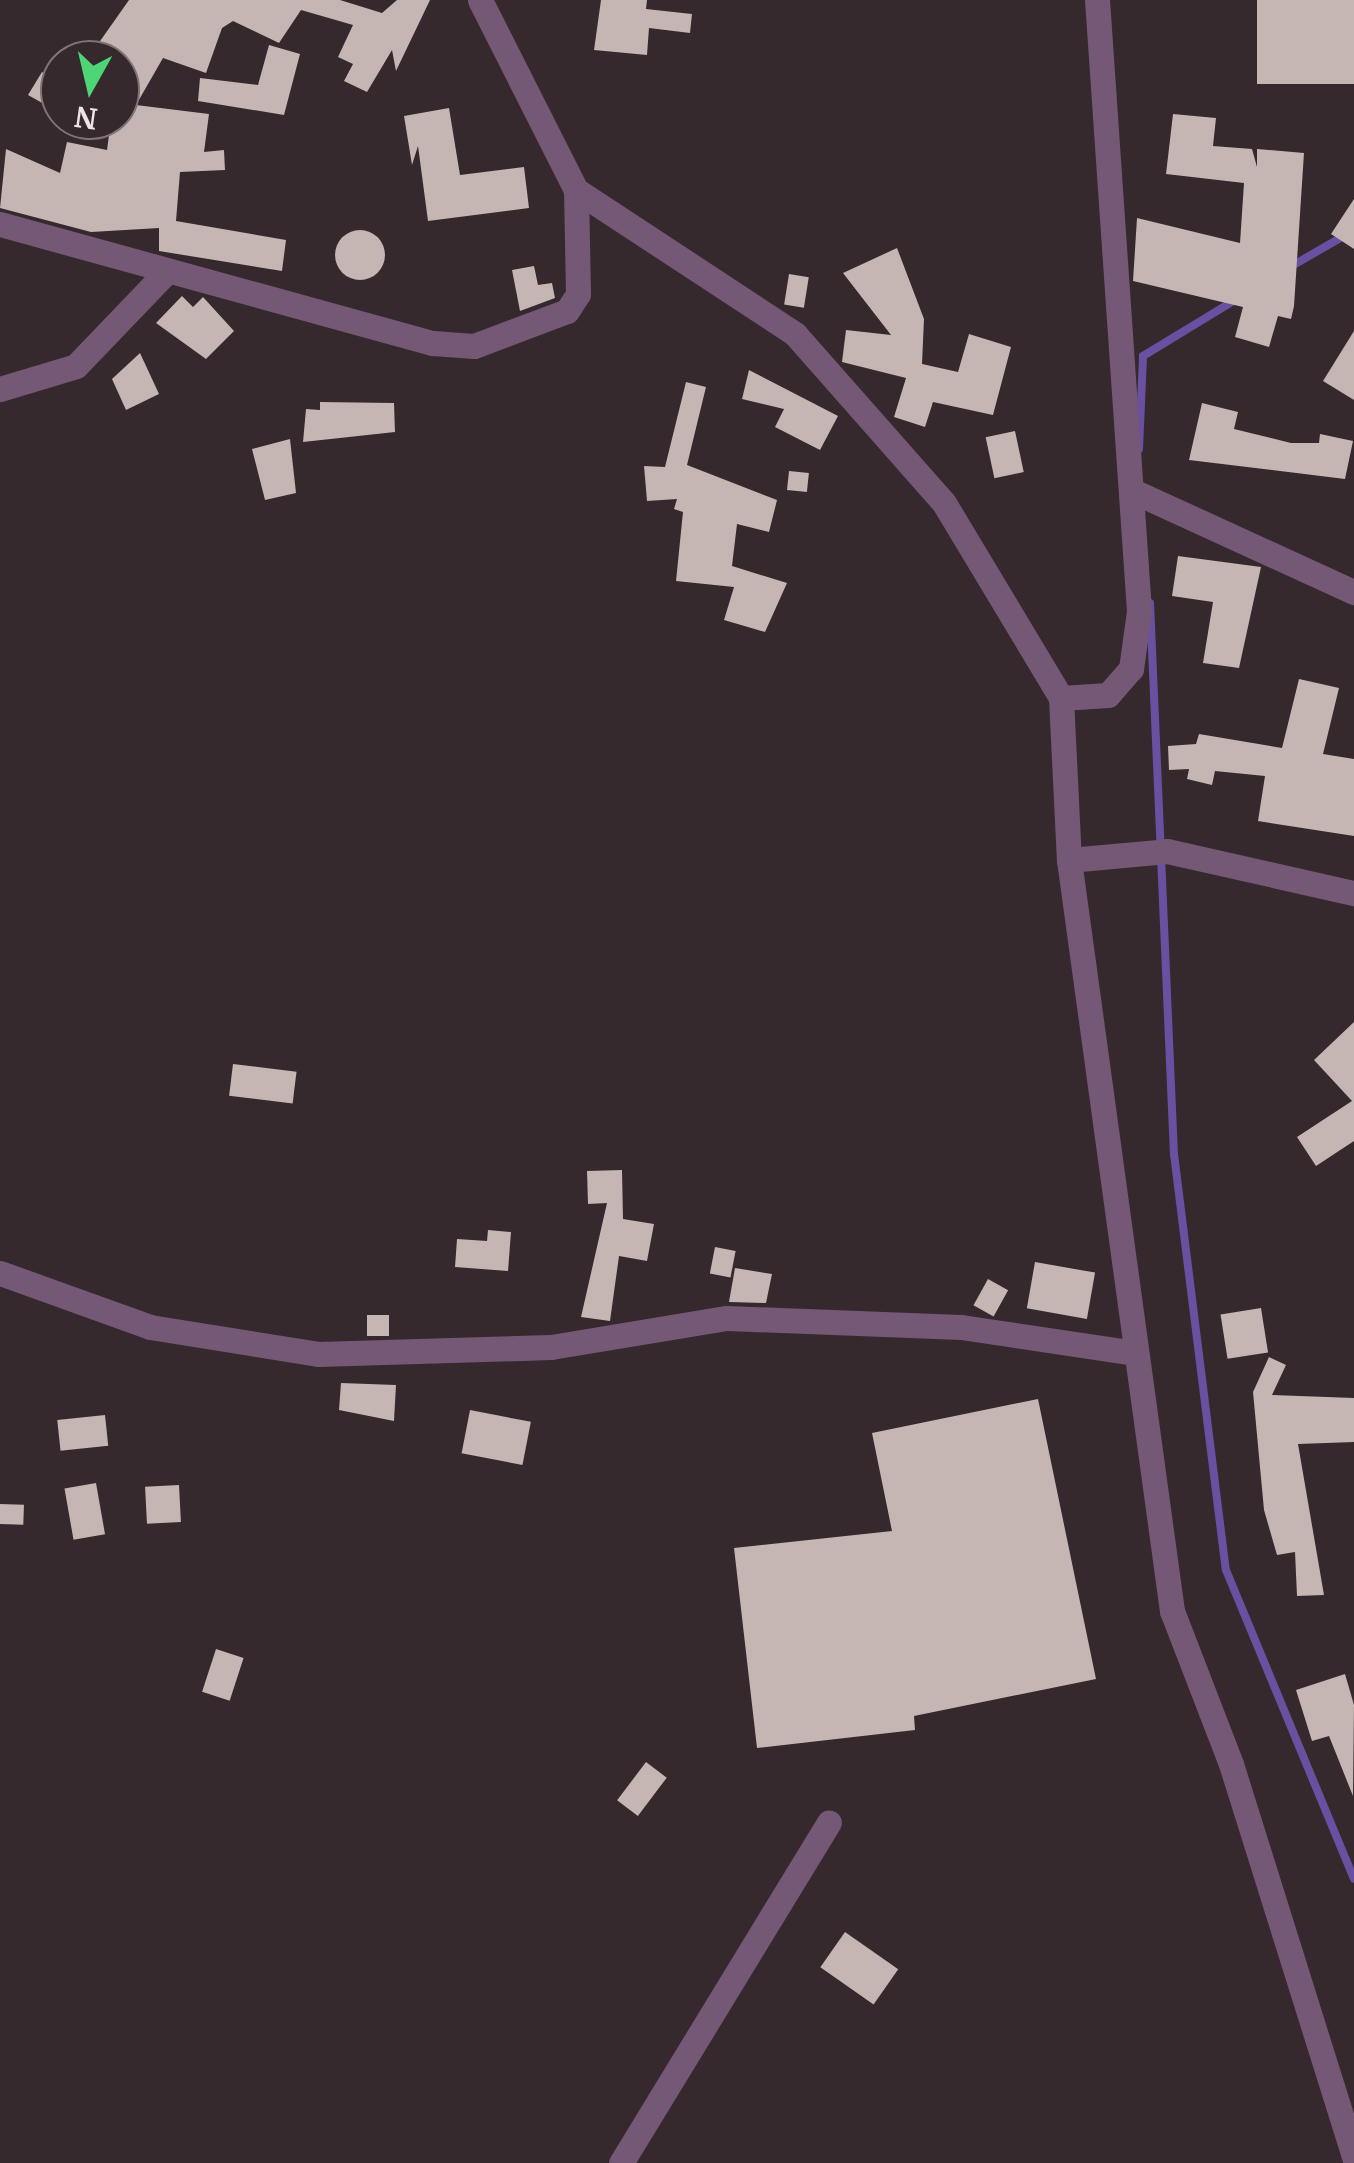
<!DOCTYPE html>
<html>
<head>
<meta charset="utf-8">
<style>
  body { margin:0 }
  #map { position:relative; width:1354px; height:2163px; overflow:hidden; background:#35292d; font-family:Merriweather,serif }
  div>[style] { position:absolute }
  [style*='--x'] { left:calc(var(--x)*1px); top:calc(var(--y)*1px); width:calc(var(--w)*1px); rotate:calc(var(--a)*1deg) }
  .stream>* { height:8px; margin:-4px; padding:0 4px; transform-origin:4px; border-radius:4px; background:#6950a1 }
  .building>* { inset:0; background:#c5b5b3; transform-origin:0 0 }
  .round { border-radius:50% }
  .minor>* { height:25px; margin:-12.5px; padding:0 12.5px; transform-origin:12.5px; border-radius:12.5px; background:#755875 }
  .tertiary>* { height:25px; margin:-12.5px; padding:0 12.5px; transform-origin:12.5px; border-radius:12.5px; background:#755875 }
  span { translate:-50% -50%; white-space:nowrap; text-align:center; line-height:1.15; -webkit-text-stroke:10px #35292d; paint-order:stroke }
  .north { position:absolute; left:40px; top:40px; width:100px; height:100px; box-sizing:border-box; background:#35292d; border:2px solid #7e7477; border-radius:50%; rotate:188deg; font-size:28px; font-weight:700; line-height:40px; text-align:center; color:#ece4e6 }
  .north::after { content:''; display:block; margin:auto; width:35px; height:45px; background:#4ed676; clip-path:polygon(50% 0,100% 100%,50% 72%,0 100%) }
</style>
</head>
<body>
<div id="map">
  <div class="stream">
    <div style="--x:1290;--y:267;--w:74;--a:-30"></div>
    <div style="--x:1139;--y:449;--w:93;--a:-87.5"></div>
    <div style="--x:1143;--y:356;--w:108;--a:-31.3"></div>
    <div style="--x:1150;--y:603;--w:552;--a:87.51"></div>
    <div style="--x:1174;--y:1154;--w:419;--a:82.9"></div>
    <div style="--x:1226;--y:1570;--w:334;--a:67.5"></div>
  </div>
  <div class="building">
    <div style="clip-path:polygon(129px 0,340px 0,382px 13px,397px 0,430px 0,396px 71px,392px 50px,367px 92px,344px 81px,353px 64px,338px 57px,353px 25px,301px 10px,279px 43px,233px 21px,222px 28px,206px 73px,163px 58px,136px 105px,209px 114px,204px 152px,224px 150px,225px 170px,180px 172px,176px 221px,286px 240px,282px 271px,159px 251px,159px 228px,91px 232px,0 208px,6px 149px,60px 173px,67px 142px,107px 150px,111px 120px,120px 120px,120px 60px,108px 60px,98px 44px)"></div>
    <div style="clip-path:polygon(601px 0,647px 0,646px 9px,692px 14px,690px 33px,649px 28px,647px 55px,594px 50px)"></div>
    <div style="left:1257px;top:0;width:97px;height:84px"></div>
    <div style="clip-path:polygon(269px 45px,300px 54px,284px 115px,198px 101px,200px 78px,258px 85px)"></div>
    <div style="clip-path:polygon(42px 72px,60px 82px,60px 113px,28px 95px)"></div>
    <div style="clip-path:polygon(449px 108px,460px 175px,524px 167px,529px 208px,428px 221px,418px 146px,412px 165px,404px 116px)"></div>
    <div style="clip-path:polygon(1173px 114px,1216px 118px,1213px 146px,1252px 149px,1257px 167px,1257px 149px,1304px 153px,1294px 306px,1291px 319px,1278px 316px,1269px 347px,1235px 337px,1243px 307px,1133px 281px,1137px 218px,1240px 243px,1244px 183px,1166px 174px)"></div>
    <div style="clip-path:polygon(1354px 199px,1354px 249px,1331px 234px)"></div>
    <div class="round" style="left:335px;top:230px;width:50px;height:50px"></div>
    <div style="clip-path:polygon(897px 248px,924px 319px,922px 364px,958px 372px,969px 334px,1011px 347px,993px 415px,933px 402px,925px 427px,894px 417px,906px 378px,842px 362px,846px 330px,891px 335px,843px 273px)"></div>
    <div style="clip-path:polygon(534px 266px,538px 285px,552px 283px,555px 298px,520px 311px,512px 270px)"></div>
    <div style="left:789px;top:274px;width:20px;height:31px;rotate:9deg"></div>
    <div style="clip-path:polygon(182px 296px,193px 307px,203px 297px,234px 331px,206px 359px,156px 323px)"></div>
    <div style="clip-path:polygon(1354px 331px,1354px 400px,1323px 381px)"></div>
    <div style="clip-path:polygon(140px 353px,159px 394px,126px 410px,112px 379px)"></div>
    <div style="clip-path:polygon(749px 370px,838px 416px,820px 450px,775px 427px,784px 409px,742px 399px)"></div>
    <div style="clip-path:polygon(686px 382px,706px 387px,687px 465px,777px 500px,769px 532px,737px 524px,732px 566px,787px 583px,765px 632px,724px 620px,734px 587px,676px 581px,683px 512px,674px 509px,677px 499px,647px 501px,644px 466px,665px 467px)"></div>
    <div style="clip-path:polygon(320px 402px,394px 403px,395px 432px,303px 442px,306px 409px,320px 410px)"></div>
    <div style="clip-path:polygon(1202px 403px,1238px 412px,1234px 429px,1291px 443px,1319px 443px,1320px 434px,1353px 441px,1345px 479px,1189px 460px)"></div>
    <div style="left:1015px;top:431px;width:42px;height:30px;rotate:78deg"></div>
    <div style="clip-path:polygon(290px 439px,296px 493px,265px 500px,252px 449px)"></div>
    <div style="left:789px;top:471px;width:20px;height:19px;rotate:6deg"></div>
    <div style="clip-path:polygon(1178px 556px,1261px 567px,1239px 668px,1203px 663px,1213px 602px,1172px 596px)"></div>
    <div style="clip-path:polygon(1299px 679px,1339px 688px,1323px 754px,1354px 759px,1354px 836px,1258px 821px,1265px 776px,1215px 771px,1212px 785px,1187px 779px,1189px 769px,1169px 770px,1168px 746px,1196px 744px,1199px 734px,1282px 748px)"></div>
    <div style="clip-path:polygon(1354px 1022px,1354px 1141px,1316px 1166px,1297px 1137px,1352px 1101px,1314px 1060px)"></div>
    <div style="left:233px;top:1064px;width:64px;height:32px;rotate:7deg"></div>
    <div style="clip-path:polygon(622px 1170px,623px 1219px,654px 1224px,647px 1261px,619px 1256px,610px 1321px,581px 1317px,607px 1203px,588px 1204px,587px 1171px)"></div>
    <div style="clip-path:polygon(488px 1230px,511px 1232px,508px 1271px,455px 1267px,457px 1239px,487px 1241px)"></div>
    <div style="left:715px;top:1247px;width:21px;height:27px;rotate:11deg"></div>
    <div style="left:1035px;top:1262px;width:61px;height:47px;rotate:10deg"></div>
    <div style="clip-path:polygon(735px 1268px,772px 1274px,766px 1303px,729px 1302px)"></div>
    <div style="left:988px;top:1279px;width:23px;height:30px;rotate:29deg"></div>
    <div style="left:1261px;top:1308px;width:45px;height:41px;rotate:81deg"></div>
    <div style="left:367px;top:1315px;width:22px;height:21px"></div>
    <div style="clip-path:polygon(1269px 1357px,1286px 1365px,1272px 1395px,1354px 1398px,1354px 1442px,1298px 1444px,1324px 1595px,1297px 1596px,1295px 1552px,1277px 1555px,1264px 1510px,1253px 1392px)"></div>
    <div style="clip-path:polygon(341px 1383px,396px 1385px,394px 1421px,339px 1410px)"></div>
    <div style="clip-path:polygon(1038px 1399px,1096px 1679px,914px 1716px,915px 1730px,757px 1748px,734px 1548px,892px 1531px,872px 1433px)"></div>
    <div style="left:470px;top:1410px;width:62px;height:44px;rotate:11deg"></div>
    <div style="left:105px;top:1415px;width:31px;height:48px;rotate:84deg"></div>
    <div style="left:96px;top:1483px;width:52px;height:32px;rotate:80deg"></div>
    <div style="left:179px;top:1485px;width:37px;height:34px;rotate:87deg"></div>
    <div style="left:0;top:1504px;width:24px;height:20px;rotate:2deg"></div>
    <div style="left:216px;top:1649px;width:29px;height:45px;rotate:18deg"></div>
    <div style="clip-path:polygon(1345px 1674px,1354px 1705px,1353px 1796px,1329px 1736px,1312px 1741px,1296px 1690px)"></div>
    <div style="left:646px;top:1762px;width:26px;height:48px;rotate:37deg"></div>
    <div style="left:845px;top:1932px;width:65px;height:43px;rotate:35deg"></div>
  </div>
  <div class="minor">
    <div style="--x:0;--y:224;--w:449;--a:15.4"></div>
    <div style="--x:433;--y:343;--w:41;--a:4.2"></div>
    <div style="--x:474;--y:346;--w:99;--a:-20.6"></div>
    <div style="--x:567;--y:311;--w:20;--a:-57"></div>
    <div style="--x:578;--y:294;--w:104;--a:-91.1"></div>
    <div style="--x:0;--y:389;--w:79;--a:-16.8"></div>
    <div style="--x:76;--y:366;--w:132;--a:-46.2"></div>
    <div style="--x:1133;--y:491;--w:243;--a:24.6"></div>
    <div style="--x:1061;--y:698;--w:47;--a:-3.7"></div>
    <div style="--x:1108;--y:695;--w:35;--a:-49"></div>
    <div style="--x:1131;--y:669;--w:59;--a:-82.1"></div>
    <div style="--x:1139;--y:611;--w:612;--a:-93.93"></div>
    <div style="--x:1069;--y:860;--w:98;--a:-5.2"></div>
    <div style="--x:1167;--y:851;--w:192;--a:12.7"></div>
    <div style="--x:0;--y:1273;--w:159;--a:19.8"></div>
    <div style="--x:150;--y:1327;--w:170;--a:9.1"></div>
    <div style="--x:318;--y:1354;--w:233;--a:-1.7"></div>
    <div style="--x:551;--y:1347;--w:178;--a:-9.4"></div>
    <div style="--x:727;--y:1318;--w:234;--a:2.2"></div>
    <div style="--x:961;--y:1327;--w:177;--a:8.5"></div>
    <div style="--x:621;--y:2163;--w:399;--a:-58.6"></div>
  </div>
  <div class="tertiary">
    <div style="--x:480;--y:0;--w:213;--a:63.2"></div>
    <div style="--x:576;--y:190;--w:262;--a:33.3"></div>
    <div style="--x:795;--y:334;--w:225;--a:48.6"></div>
    <div style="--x:944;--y:503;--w:227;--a:59"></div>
    <div style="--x:1061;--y:698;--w:162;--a:87.2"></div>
    <div style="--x:1069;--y:860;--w:758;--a:82.19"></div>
    <div style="--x:1172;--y:1611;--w:164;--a:68.9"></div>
    <div style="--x:1231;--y:1764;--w:412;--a:72.6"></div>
  </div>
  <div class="north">N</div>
</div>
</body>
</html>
